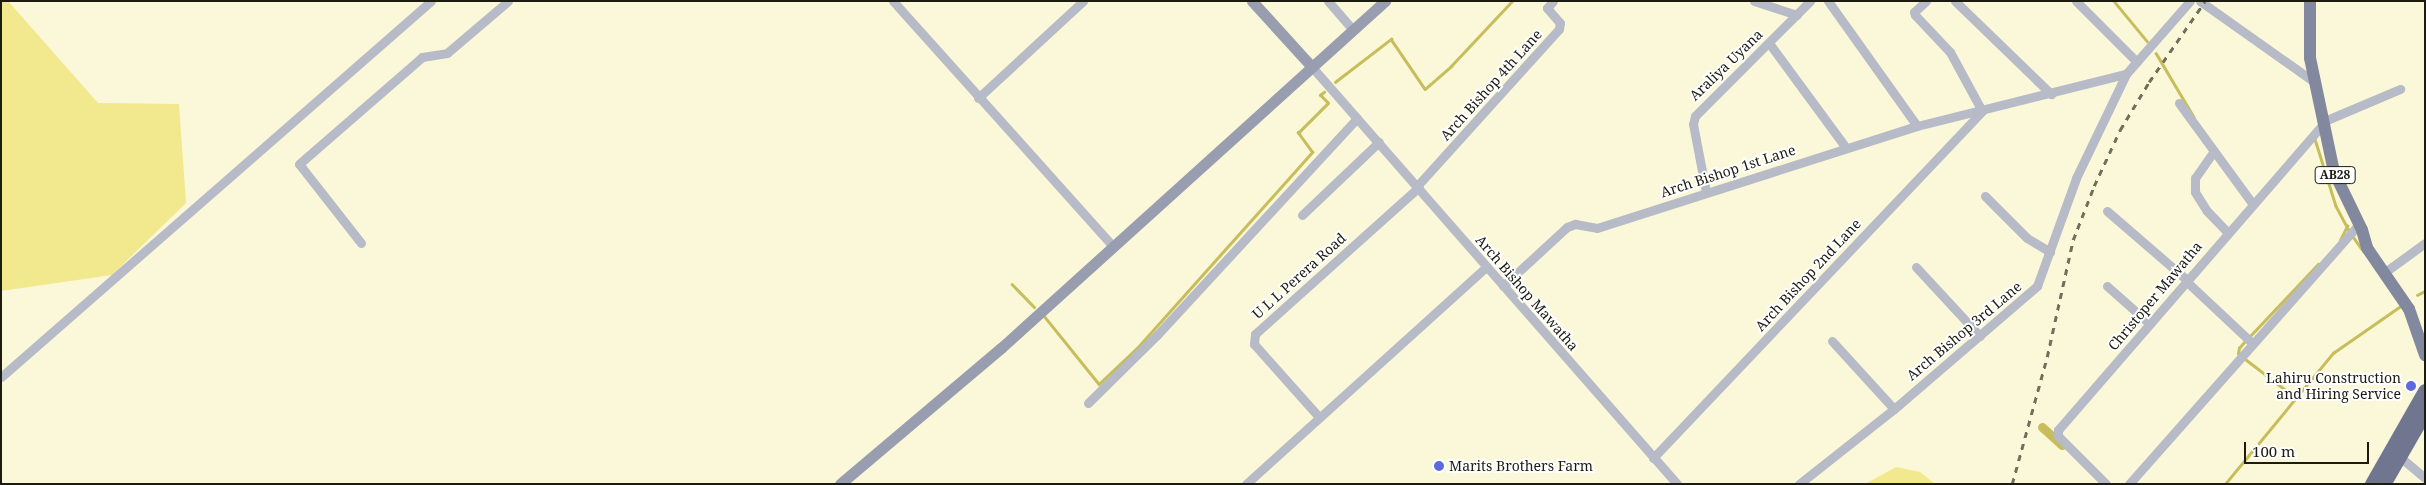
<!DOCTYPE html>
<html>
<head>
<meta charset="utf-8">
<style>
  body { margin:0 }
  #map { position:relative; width:2426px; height:485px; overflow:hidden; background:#faf8d9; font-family:"Noto Serif",serif }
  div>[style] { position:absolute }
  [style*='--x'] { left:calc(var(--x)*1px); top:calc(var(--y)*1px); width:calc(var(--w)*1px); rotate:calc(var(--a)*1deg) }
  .green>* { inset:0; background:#f2e88d }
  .stream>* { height:2.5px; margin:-1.25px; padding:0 1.25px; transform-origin:1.25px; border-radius:1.25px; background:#c8bd5b }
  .canal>* { height:9px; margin:-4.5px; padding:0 4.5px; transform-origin:4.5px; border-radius:4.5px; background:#c8bd5b }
  .street>* { height:9px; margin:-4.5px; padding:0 4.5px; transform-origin:4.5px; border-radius:4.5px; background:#b7bac7 }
  .secondary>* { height:11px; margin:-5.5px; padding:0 5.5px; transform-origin:5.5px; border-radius:5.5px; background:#989daf }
  .primary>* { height:12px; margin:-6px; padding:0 6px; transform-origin:6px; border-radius:6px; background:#82889e }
  .highway>* { height:15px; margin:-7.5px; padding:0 7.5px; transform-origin:7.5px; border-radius:7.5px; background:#707690 }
  .rail>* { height:2.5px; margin-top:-1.25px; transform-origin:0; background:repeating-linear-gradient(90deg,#706f5c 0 6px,transparent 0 12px) }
  .dots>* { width:14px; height:14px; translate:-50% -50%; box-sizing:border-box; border:2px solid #fff; border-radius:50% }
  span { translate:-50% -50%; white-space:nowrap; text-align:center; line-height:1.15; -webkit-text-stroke:4px #fff; paint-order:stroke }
  .shield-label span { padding:1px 4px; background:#fff; border:1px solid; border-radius:4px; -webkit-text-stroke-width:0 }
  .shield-label { font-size:12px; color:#1c1b10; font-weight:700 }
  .street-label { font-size:14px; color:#1c1b10 }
  .poi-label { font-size:14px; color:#1c1b10 }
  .right { translate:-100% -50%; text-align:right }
  .left { translate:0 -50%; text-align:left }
  .frame { position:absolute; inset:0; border:2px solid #1c1b10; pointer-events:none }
  .scale { position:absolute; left:2244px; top:442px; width:125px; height:22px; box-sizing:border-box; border:2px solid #1c1b10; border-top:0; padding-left:6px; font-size:15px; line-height:18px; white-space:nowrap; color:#1c1b10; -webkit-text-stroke:4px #fff; paint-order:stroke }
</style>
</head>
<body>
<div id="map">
  <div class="green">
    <div style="clip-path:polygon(1px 1px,8px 1px,98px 103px,179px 104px,186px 203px,112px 275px,1px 291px)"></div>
    <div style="clip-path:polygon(1896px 467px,1920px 472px,1935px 484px,1865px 484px)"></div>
  </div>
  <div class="stream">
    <div style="--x:2114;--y:1;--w:52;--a:50.5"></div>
    <div style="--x:2156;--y:53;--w:74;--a:59.3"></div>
    <div style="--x:1335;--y:82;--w:71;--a:-37.5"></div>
    <div style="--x:1391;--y:39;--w:60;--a:55.8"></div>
    <div style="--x:1425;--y:89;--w:35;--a:-41"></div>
    <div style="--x:1451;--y:66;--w:89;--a:-46.8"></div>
    <div style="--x:2315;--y:139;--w:70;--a:72.6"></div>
    <div style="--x:2336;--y:206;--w:27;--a:62"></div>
    <div style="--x:2352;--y:235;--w:16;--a:55"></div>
    <div style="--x:2340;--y:240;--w:16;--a:-63"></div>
    <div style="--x:1012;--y:284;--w:32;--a:46"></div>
    <div style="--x:2417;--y:295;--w:9;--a:-27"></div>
    <div style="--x:1045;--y:317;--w:86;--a:51.1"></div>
    <div style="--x:1099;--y:384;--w:52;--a:-43.5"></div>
    <div style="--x:1137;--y:348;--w:263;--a:-48.2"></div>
    <div style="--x:1312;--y:152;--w:24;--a:-126"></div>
    <div style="--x:1298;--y:133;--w:42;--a:-45"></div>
    <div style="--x:1328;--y:103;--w:11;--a:-135"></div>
    <div style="--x:1320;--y:95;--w:5;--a:-37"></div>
    <div style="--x:2250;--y:336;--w:99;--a:-46.6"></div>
    <div style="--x:2238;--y:354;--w:6;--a:-81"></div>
    <div style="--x:2239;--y:348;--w:9;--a:-49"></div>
    <div style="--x:2244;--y:358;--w:64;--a:37.4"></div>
    <div style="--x:2225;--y:484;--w:170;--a:-50.5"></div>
    <div style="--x:2333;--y:353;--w:84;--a:-34.8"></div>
  </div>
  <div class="canal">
    <div style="--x:2042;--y:427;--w:27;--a:42"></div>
  </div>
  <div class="street">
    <div style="--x:893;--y:1;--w:328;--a:48.1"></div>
    <div style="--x:1328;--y:1;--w:38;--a:49"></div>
    <div style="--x:1754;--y:1;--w:45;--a:18"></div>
    <div style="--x:1828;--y:1;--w:153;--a:54.5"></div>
    <div style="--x:1926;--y:1;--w:16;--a:137"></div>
    <div style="--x:1914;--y:12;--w:3;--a:72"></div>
    <div style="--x:1915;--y:15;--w:51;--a:46.6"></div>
    <div style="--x:1950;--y:52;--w:67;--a:61.5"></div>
    <div style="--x:1955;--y:1;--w:134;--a:44.1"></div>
    <div style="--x:2076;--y:1;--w:86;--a:45"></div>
    <div style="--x:2200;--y:1;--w:138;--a:35.3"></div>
    <div style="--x:1769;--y:43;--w:130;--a:53.7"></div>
    <div style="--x:1312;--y:67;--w:554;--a:48.8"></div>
    <div style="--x:978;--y:98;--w:143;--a:-42.7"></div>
    <div style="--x:2179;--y:103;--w:124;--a:53.9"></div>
    <div style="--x:2322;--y:122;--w:85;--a:-22.9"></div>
    <div style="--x:2214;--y:151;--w:33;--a:125"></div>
    <div style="--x:2195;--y:178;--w:14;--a:90"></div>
    <div style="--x:2195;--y:192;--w:22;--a:58"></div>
    <div style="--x:2207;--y:211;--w:29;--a:46"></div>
    <div style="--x:1418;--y:185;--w:210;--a:-47.9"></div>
    <div style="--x:1559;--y:29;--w:6;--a:-81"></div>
    <div style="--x:1560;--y:23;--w:20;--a:-131"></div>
    <div style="--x:1547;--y:8;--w:9;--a:-49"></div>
    <div style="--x:1706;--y:192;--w:69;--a:-100.8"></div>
    <div style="--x:1693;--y:124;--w:8;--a:-76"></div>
    <div style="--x:1695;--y:116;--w:163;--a:-45"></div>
    <div style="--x:1985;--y:196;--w:59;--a:45"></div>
    <div style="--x:2027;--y:238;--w:27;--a:31"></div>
    <div style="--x:2107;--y:211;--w:106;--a:40.8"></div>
    <div style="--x:1302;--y:215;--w:106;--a:-43.5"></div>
    <div style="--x:361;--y:243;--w:100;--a:-128.1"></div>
    <div style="--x:299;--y:164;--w:163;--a:-41"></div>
    <div style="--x:422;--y:57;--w:25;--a:-9"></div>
    <div style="--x:447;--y:53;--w:80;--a:-40.4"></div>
    <div style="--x:1916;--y:267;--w:94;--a:47.2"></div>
    <div style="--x:2385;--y:272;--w:49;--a:-35.9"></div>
    <div style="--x:2186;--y:281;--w:91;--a:43.2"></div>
    <div style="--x:1503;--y:286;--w:87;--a:-42.7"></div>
    <div style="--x:1567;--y:227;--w:9;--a:-21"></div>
    <div style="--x:1575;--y:224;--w:22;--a:10"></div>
    <div style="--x:1597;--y:228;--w:336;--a:-17.7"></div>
    <div style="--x:1917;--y:126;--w:215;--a:-14"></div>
    <div style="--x:2107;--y:286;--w:57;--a:41.5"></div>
    <div style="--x:1832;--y:341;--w:92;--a:47.6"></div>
    <div style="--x:1;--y:377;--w:571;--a:-41.17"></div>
    <div style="--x:1088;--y:403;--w:97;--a:-44.6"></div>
    <div style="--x:1157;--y:335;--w:295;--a:-47.3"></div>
    <div style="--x:1319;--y:417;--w:98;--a:-131.7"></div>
    <div style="--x:1254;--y:344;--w:10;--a:-84"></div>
    <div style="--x:1255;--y:334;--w:220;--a:-41.9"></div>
    <div style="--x:2400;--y:457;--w:33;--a:40"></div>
    <div style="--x:1653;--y:458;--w:478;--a:-46.5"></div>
    <div style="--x:1246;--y:484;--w:324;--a:-42.1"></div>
    <div style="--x:1799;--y:484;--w:121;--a:-38.3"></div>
    <div style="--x:1894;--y:409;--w:189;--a:-40.7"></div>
    <div style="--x:2037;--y:286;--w:115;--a:-70.1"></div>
    <div style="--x:2076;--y:178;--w:115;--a:-64.3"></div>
    <div style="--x:2126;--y:74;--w:97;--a:-48.8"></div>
    <div style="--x:2106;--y:484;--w:68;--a:-135"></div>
    <div style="--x:2058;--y:436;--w:6;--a:-90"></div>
    <div style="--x:2058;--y:430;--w:405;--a:-49.1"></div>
    <div style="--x:2129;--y:484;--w:346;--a:-48.5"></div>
  </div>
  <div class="secondary">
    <div style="--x:1252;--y:1;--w:89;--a:47.7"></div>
    <div style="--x:840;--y:484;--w:211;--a:-40.2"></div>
    <div style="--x:1001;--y:348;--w:518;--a:-42.1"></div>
  </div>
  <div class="primary">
    <div style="--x:2310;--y:1;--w:57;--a:90"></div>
    <div style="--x:2310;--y:58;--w:116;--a:78.1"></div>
    <div style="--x:2334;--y:172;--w:64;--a:64.2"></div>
    <div style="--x:2362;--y:230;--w:19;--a:74"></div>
    <div style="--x:2367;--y:248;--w:74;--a:55.5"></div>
    <div style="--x:2409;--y:309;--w:49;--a:70.8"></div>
  </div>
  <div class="highway">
    <div style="--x:2372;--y:484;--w:107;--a:-60.3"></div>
    <div style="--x:2383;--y:484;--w:84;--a:-60.1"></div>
  </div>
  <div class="rail">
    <div style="--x:2012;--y:484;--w:132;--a:-74.6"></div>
    <div style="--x:2047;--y:357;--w:120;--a:-77.5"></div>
    <div style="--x:2073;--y:240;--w:58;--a:-68.7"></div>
    <div style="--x:2094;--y:186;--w:62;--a:-65.1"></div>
    <div style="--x:2120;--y:130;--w:56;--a:-58.9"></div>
    <div style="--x:2149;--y:82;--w:98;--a:-55.3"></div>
  </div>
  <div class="dots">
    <div style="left:2411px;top:386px;background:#5c69e0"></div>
    <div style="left:1439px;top:466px;background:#5c69e0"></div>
  </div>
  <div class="shield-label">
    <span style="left:2335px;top:175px">AB28</span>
  </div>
  <div class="street-label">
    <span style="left:1726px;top:65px;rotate:-44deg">Araliya Uyana</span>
    <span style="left:1491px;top:85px;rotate:-48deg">Arch Bishop 4th Lane</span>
    <span style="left:1728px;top:171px;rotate:-18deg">Arch Bishop 1st Lane</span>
    <span style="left:1808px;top:275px;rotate:-47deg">Arch Bishop 2nd Lane</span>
    <span style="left:1299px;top:276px;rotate:-42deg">U L L Perera Road</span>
    <span style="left:1527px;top:293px;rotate:49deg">Arch Bishop Mawatha</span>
    <span style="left:2155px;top:296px;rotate:-50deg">Christoper Mawatha</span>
    <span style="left:1964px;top:331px;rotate:-40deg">Arch Bishop 3rd Lane</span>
  </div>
  <div class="poi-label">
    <span class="right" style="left:2401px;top:386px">Lahiru Construction<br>and Hiring Service</span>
    <span class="left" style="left:1449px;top:466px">Marits Brothers Farm</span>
  </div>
  <div class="frame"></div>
  <div class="scale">100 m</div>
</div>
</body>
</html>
